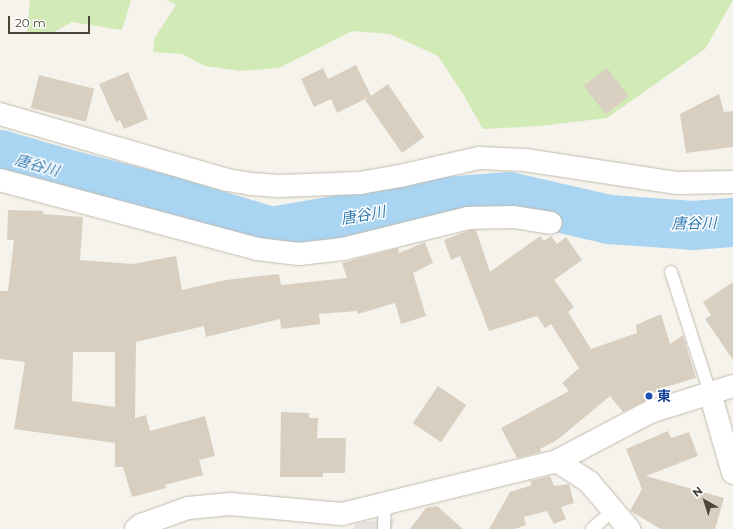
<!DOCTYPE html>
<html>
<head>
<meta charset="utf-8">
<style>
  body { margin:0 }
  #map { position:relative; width:733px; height:529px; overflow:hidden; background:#f6f3ec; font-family:Montserrat,"Noto Sans JP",sans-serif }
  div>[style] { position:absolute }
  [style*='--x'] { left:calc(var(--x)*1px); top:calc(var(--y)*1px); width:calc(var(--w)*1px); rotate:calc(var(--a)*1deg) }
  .green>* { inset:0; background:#d2eab5 }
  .parking>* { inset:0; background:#e5e3e0 }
  .river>* { height:49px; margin:-24.5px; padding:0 24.5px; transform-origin:24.5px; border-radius:24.5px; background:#a9d4f2 }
  .building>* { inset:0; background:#d8cfc1; transform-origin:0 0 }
  .roads { filter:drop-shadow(0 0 1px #c2bbae) drop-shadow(0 0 1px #c2bbae) }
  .service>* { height:12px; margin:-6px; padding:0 6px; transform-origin:6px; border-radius:6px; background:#fff }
  .minor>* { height:22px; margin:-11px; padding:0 11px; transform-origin:11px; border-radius:11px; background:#fff }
  .tertiary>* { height:22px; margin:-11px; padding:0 11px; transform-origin:11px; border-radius:11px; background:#fff }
  .dots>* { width:11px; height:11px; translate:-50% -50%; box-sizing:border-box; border:2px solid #fff; border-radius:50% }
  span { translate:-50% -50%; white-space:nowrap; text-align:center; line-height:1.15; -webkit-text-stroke:3px #fff; paint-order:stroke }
  .transit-label { font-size:14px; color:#164399; font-weight:700 }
  .left { translate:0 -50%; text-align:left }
  .water-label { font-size:15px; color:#2e7ab2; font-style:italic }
  .north { position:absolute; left:685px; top:481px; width:40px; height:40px; -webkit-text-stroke:3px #fff; paint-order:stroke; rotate:321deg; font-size:11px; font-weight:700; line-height:16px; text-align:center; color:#4b4439 }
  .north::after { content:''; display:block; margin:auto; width:14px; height:18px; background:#4b4439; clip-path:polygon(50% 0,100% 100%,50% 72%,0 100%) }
  .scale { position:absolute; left:8px; top:16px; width:82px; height:18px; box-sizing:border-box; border:2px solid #4b4439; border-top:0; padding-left:5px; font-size:12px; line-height:14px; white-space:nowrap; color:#4b4439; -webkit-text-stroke:3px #fff; paint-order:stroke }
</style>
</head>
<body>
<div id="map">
  <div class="green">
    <div style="clip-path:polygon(30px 0,131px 0,122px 30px,72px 22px,52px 33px,27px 34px)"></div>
    <div style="clip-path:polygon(167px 0,733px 0,705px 49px,607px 118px,541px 126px,483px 129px,463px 94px,438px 56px,390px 34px,352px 31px,279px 68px,240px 71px,205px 66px,182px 54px,153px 52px,155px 37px,176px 5px)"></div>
  </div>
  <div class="parking">
    <div style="clip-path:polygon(394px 519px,392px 529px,354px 529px,356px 523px)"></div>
  </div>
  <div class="river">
    <div style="--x:0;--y:154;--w:64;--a:16.4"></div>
    <div style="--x:61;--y:172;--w:112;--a:14.5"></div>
    <div style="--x:169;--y:200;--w:107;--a:16.9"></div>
    <div style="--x:271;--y:231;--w:177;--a:-9.8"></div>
    <div style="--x:445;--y:201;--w:64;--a:-4.5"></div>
    <div style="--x:509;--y:196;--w:103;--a:13"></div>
    <div style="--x:609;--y:219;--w:83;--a:4.1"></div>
    <div style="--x:692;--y:225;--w:41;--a:-4.2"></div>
  </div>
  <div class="building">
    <div style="clip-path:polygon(356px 65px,371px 96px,388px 84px,424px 137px,402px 153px,365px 100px,371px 96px,337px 113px,331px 99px,314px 107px,301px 79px,323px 68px,328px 79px)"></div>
    <div style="left:607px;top:68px;width:36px;height:29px;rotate:53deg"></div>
    <div style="clip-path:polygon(128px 72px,148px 119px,124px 129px,120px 120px,116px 122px,99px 84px)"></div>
    <div style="left:39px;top:75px;width:57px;height:34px;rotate:14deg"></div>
    <div style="clip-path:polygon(719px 94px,724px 112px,733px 111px,733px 147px,686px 153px,680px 114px)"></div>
    <div style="clip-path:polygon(evenodd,8px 210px,43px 211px,43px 214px,83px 217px,80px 260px,132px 264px,176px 256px,182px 290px,226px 280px,279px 274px,281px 285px,347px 278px,342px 263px,398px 248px,399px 253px,425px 242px,433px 263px,413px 273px,426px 316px,401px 324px,395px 303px,358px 314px,357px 311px,319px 314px,320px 324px,281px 329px,280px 319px,206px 337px,204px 326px,136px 342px,135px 418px,146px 415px,150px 431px,205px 416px,215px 456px,199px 460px,203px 475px,165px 485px,166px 488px,132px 497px,123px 467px,115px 467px,115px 443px,14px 429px,25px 362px,0 359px,0 291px,8px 291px,14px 240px,7px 240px,8px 210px,73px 352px,115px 352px,115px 407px,72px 401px,73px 352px)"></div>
    <div style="clip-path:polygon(470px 230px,476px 230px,490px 272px,540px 236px,544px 241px,551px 236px,557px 244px,566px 237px,582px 260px,554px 280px,574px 307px,568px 312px,591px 349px,637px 333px,636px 325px,661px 314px,670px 344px,683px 335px,696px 378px,659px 389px,645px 401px,623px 412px,610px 396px,557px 440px,540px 449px,541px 452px,517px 458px,501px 428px,569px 391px,562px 383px,579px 368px,551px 324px,545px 328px,537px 316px,489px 331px,460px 256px,451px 260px,444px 240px)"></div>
    <div style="clip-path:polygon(733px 282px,733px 360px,705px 319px,711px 315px,703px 302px)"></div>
    <div style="left:438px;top:386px;width:34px;height:45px;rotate:34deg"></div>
    <div style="clip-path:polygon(281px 412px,309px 413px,309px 418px,318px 418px,317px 438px,346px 438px,345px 473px,323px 473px,323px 477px,280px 477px)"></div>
    <div style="clip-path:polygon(668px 431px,671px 438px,689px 432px,698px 456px,646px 476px,724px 498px,715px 529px,661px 529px,630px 511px,642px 489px,626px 449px)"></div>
    <div style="clip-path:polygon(550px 476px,554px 486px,569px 484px,574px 503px,561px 507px,566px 519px,554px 524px,547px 511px,524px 517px,526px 525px,515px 529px,489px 529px,510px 492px,532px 485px,530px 481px)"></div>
    <div style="clip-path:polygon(437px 506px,463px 529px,410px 529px,426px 508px)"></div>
  </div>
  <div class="roads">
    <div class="service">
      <div style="--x:671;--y:272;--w:127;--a:72.1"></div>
      <div style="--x:384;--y:529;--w:25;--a:-88"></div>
      <div style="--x:592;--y:529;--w:27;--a:-42"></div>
    </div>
    <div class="minor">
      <div style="--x:0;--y:180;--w:266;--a:15"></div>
      <div style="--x:257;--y:249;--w:42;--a:6.8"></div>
      <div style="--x:299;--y:254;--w:44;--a:-6.5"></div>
      <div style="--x:343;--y:249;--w:129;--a:-13.9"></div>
      <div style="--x:468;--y:218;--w:46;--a:-1.2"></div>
      <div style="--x:514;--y:217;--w:37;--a:9"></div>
      <div style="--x:710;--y:393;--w:83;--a:74"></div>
      <div style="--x:557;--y:461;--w:38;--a:33"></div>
      <div style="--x:589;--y:482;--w:62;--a:49.6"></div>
      <div style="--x:136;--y:529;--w:6;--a:-39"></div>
      <div style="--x:141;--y:525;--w:50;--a:-19.9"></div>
      <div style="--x:188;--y:508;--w:42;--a:-5.4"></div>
      <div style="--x:230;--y:504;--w:112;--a:5.1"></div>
      <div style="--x:342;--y:514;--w:221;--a:-13.8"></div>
      <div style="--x:557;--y:461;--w:105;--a:-27.8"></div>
      <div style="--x:650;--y:412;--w:87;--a:-17.4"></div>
    </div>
    <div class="tertiary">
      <div style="--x:0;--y:114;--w:236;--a:16.2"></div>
      <div style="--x:227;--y:180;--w:24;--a:9"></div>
      <div style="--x:251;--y:184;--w:28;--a:4"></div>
      <div style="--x:279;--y:186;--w:81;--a:-2.1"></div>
      <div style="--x:360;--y:183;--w:41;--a:-9.9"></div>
      <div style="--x:400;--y:176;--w:81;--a:-12.8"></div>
      <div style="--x:479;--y:158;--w:46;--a:2.5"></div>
      <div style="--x:525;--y:160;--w:154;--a:8.6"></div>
      <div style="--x:677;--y:183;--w:56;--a:-1"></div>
    </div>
  </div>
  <div class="dots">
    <div style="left:649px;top:396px;background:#1a4fb4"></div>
  </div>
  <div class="transit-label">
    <span class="left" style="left:657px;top:396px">東</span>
  </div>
  <div class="water-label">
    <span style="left:37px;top:165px;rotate:16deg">唐谷川</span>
    <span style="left:363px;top:215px;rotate:-10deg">唐谷川</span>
    <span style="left:694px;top:223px;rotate:-1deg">唐谷川</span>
  </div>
  <div class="north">N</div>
  <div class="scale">20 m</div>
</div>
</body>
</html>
